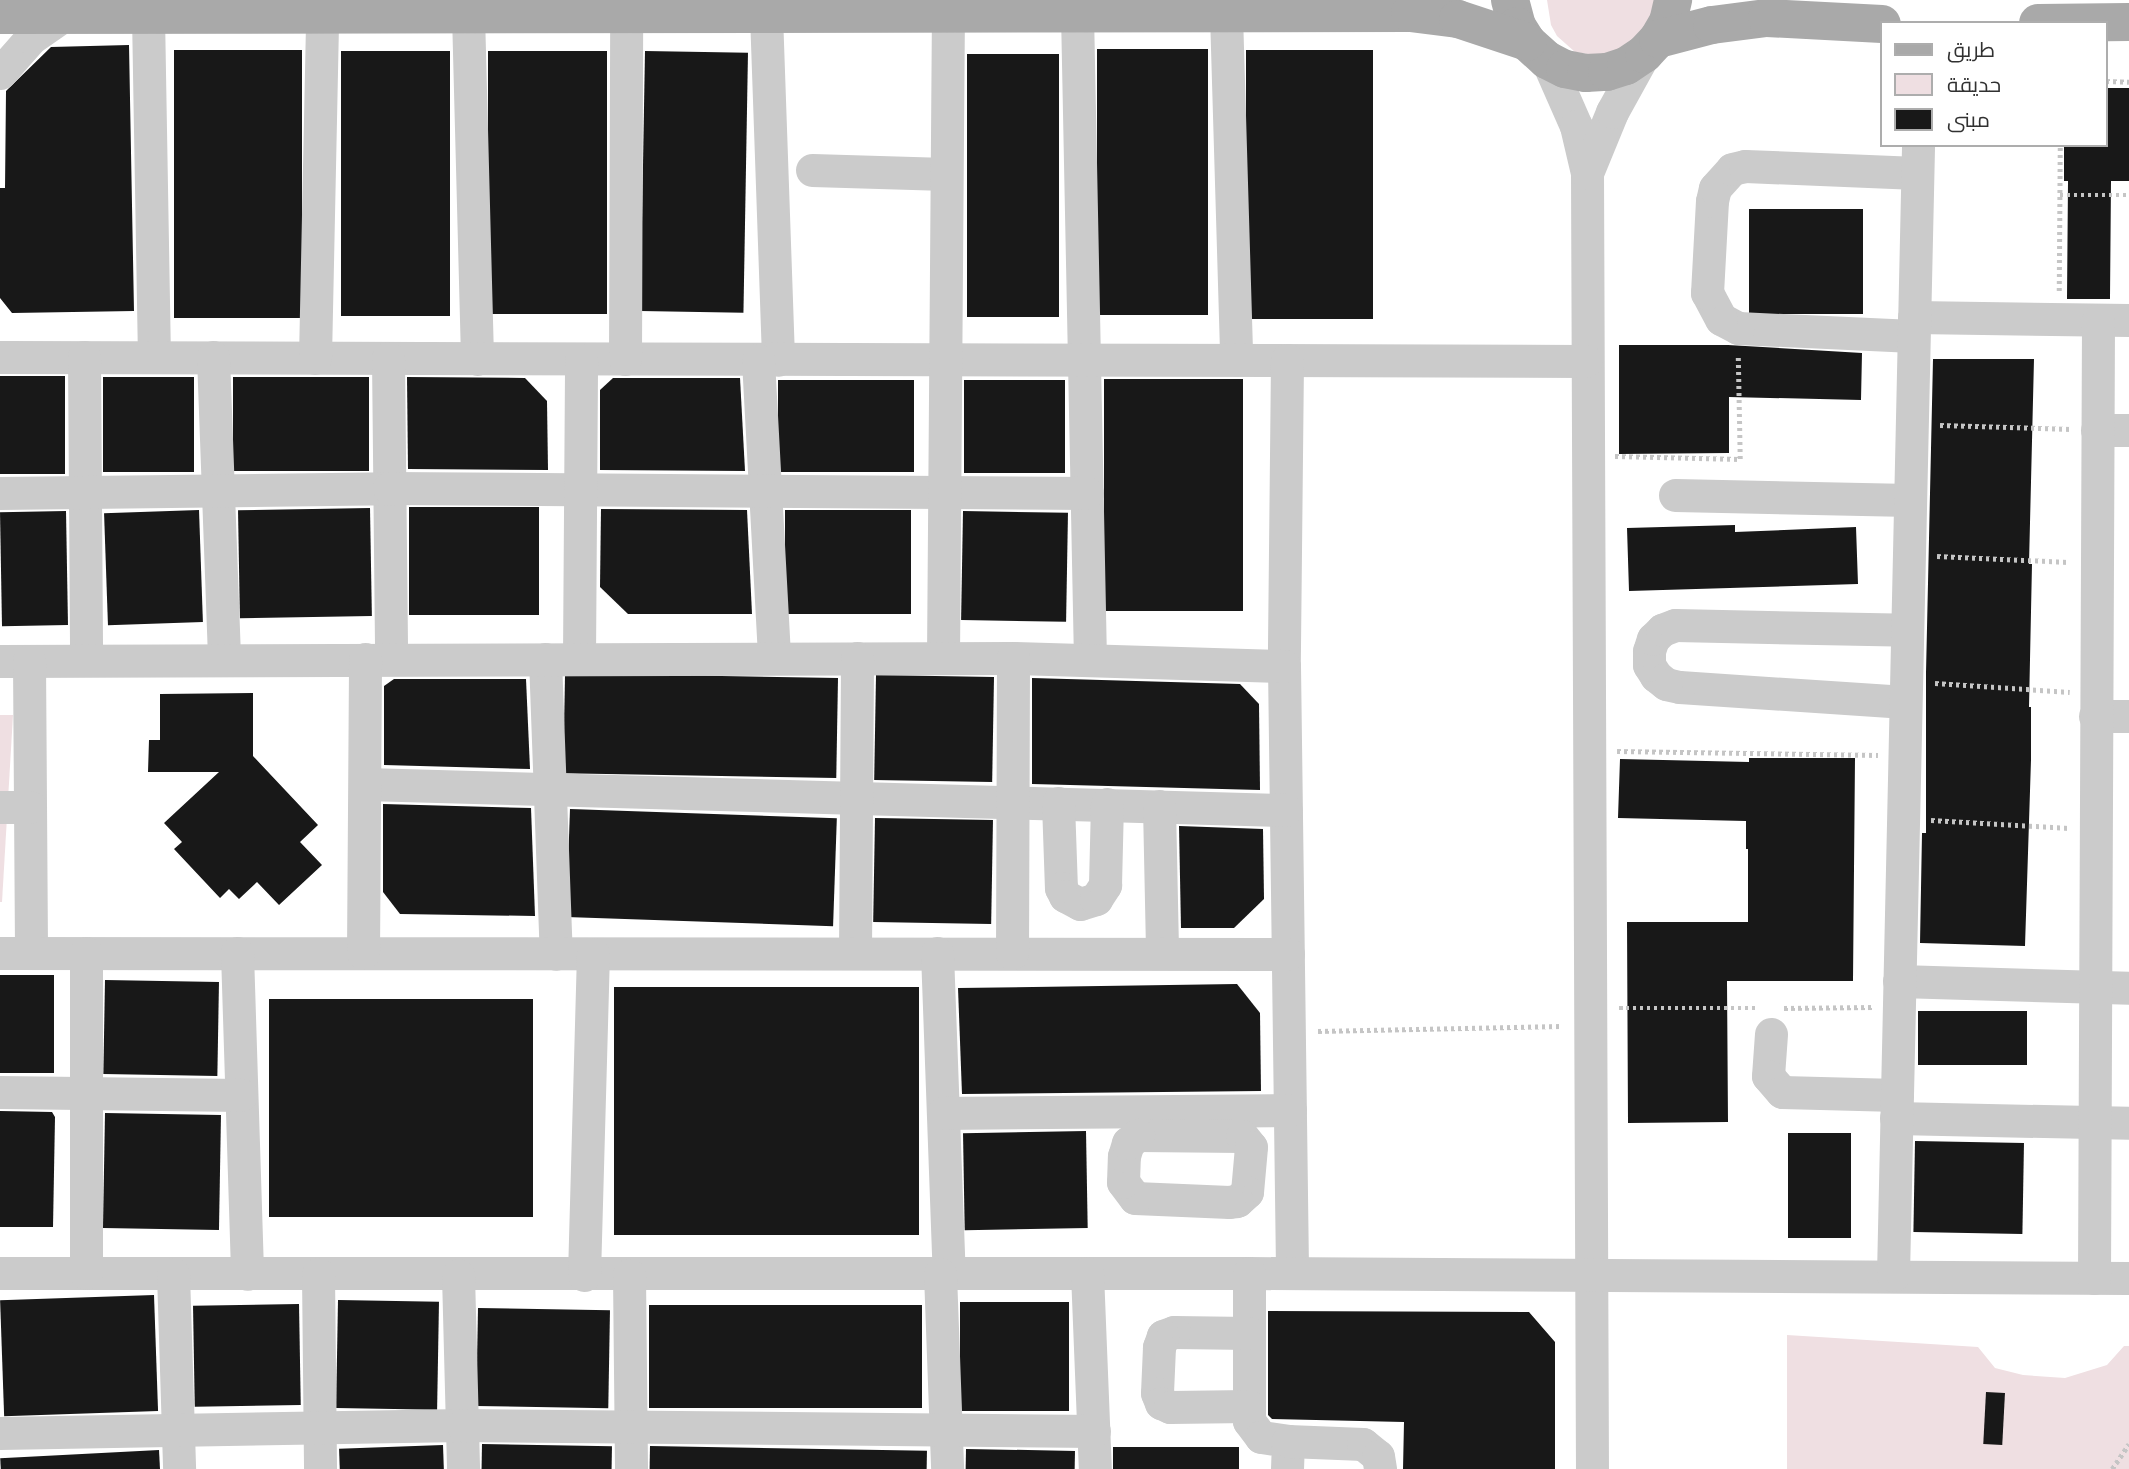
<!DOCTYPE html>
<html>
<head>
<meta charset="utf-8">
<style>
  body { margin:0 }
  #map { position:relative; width:2129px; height:1469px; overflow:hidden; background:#fff; font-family:Signika,Cairo,sans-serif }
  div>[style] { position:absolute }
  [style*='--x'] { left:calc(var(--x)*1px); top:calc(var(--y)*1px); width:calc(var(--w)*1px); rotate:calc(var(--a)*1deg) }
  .green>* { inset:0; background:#efdfe2 }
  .building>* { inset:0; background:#181818; transform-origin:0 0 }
  .path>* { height:4.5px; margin-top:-2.25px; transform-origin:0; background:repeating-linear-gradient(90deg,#c5c5c5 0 3.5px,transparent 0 7px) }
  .minor>* { height:33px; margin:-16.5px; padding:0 16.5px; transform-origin:16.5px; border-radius:16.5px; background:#cbcbcb }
  .major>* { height:38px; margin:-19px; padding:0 19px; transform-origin:19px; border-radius:19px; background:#a9a9a9 }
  span { translate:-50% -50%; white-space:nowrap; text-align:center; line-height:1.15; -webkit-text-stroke:7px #fff; paint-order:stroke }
  .legend { position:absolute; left:1880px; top:21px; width:228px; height:126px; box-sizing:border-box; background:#fff; border:2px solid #adadad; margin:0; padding:9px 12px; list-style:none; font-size:21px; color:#313131 }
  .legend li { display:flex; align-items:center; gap:14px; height:35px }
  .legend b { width:35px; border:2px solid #adadad }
</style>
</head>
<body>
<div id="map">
  <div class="green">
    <div style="clip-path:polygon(1547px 0,1662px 0,1663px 8px,1617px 59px,1575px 52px,1557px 36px,1551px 25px)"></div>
    <div style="clip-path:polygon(0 715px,13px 715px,2px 902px,0 902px)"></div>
    <div style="clip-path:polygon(1787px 1335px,1978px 1347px,1995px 1368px,2023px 1375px,2065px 1378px,2107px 1365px,2124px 1346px,2129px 1346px,2129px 1469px,1787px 1469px)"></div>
  </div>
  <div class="building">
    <div style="clip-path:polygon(129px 45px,134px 311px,12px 313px,0 298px,0 188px,5px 188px,6px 91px,51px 47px)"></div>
    <div style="left:1097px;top:49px;width:111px;height:266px"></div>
    <div style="left:174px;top:50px;width:128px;height:268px"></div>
    <div style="left:1246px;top:50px;width:127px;height:269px"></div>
    <div style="left:341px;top:51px;width:109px;height:265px"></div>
    <div style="left:488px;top:51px;width:119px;height:263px"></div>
    <div style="left:645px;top:51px;width:103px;height:260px;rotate:1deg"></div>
    <div style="left:967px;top:54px;width:92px;height:263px"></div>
    <div style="clip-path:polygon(2106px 88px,2129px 88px,2129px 181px,2111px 181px,2110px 299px,2067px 299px,2068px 181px,2064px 181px,2064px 145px,2106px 145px)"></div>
    <div style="left:1863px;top:209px;width:105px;height:114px;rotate:90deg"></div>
    <div style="clip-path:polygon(1619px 345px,1728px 345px,1862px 353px,1861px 400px,1729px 397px,1729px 453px,1619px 454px)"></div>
    <div style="clip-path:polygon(1933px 359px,2034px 359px,2029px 564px,2032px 564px,2029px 707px,2031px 707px,2031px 760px,2025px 946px,1920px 943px,1922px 833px,1926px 833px,1926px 673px)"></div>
    <div style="left:0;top:376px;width:65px;height:98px"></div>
    <div style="left:103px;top:377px;width:91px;height:95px"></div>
    <div style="left:233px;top:377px;width:136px;height:94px"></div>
    <div style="clip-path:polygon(407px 377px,525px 378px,547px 401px,548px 470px,408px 469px)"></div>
    <div style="clip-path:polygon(613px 378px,740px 378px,745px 471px,600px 470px,600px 390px)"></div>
    <div style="left:1104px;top:379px;width:139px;height:232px"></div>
    <div style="left:778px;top:380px;width:136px;height:92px"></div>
    <div style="left:964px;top:380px;width:101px;height:93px"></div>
    <div style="left:409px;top:507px;width:130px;height:108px"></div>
    <div style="left:370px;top:508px;width:108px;height:132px;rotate:89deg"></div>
    <div style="clip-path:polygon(601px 509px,747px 510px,752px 614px,628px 614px,600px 587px)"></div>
    <div style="left:199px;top:510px;width:112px;height:95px;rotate:88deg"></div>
    <div style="left:785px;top:510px;width:126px;height:104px"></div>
    <div style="left:66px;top:511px;width:114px;height:66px;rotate:89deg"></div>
    <div style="left:963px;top:511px;width:105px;height:109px;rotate:1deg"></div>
    <div style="clip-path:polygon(1735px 525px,1735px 532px,1856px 527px,1858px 584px,1629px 591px,1627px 528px)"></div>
    <div style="left:994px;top:677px;width:105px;height:118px;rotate:91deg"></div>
    <div style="left:838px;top:678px;width:100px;height:273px;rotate:91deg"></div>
    <div style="clip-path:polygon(1032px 678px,1240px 684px,1259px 704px,1260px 790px,1032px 784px)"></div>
    <div style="clip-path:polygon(394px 679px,526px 679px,530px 769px,384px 765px,384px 686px)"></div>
    <div style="clip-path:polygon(253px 693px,253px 756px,318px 825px,300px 842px,322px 865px,279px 905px,257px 882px,239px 899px,229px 889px,220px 898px,174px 849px,182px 842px,164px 823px,219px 772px,148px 772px,149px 740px,160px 740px,160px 694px)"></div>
    <div style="clip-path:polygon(1749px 758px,1855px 758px,1853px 981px,1727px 981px,1728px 1122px,1628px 1123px,1627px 922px,1748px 922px,1748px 849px,1746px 849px,1746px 821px,1618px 818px,1620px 759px,1749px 762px)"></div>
    <div style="clip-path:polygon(383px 804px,531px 808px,535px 916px,400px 914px,383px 892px)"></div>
    <div style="left:570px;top:809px;width:267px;height:108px;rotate:2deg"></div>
    <div style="left:875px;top:818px;width:118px;height:104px;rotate:1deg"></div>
    <div style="clip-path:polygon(1179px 826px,1263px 829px,1264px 899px,1234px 928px,1181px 928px)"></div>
    <div style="left:0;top:975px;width:54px;height:98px"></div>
    <div style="left:105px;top:980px;width:114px;height:94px;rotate:1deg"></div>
    <div style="clip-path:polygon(1237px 984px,1260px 1013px,1261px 1091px,962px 1094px,958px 988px)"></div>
    <div style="left:614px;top:987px;width:305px;height:248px"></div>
    <div style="left:533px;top:999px;width:218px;height:264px;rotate:90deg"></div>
    <div style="left:1918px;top:1011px;width:109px;height:54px"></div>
    <div style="clip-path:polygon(0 1111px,52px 1112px,55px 1117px,53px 1227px,0 1227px)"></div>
    <div style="left:105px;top:1113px;width:116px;height:115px;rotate:1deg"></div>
    <div style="left:1086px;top:1131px;width:97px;height:123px;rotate:89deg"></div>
    <div style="left:1788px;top:1133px;width:63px;height:105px"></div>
    <div style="left:1915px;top:1141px;width:109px;height:91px;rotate:1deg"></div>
    <div style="left:154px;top:1295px;width:116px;height:154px;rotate:88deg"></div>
    <div style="left:338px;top:1300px;width:101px;height:108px;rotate:1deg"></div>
    <div style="left:960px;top:1302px;width:109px;height:109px"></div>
    <div style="left:299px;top:1304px;width:101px;height:106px;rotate:89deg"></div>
    <div style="left:649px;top:1305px;width:273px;height:103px"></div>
    <div style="left:478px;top:1308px;width:132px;height:98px;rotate:1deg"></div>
    <div style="clip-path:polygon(1268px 1311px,1529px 1312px,1555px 1342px,1555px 1469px,1403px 1469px,1404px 1422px,1272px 1419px,1268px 1415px)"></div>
    <div style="left:1986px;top:1392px;width:19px;height:52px;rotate:3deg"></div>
    <div style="left:482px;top:1444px;width:130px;height:25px;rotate:1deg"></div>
    <div style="left:443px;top:1445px;width:24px;height:104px;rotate:88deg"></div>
    <div style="left:650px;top:1446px;width:277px;height:23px;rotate:1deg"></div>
    <div style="left:1113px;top:1447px;width:126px;height:22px"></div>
    <div style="left:966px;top:1449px;width:109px;height:20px;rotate:1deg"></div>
    <div style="left:159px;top:1450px;width:19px;height:159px;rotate:87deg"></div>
  </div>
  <div class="path">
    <div style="--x:2106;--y:81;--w:23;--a:2"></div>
    <div style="--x:2060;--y:195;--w:69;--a:0"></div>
    <div style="--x:2059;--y:291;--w:146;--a:-89.6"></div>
    <div style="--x:1940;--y:425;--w:131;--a:1.7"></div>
    <div style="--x:1615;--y:456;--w:125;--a:1.4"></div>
    <div style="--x:1740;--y:459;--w:104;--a:-91.1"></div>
    <div style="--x:1937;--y:556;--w:131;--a:2.6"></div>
    <div style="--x:1935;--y:683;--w:135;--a:3.8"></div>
    <div style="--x:1617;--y:751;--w:261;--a:0.9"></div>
    <div style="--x:1931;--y:820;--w:138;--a:3.3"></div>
    <div style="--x:1619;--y:1008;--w:138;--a:0"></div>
    <div style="--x:1784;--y:1008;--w:89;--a:-0.6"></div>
    <div style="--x:1318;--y:1031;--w:243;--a:-1.2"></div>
    <div style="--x:2112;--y:1469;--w:30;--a:-56"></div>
  </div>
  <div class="minor">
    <div style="--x:1077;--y:13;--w:647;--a:88.85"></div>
    <div style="--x:468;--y:14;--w:345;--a:88.5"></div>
    <div style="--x:766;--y:14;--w:346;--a:88"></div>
    <div style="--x:1226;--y:14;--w:346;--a:88.3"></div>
    <div style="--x:148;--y:15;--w:342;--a:89"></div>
    <div style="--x:1547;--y:60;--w:72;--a:66.3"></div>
    <div style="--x:1576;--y:126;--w:48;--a:76.8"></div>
    <div style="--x:1587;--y:173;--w:1296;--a:89.78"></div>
    <div style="--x:0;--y:73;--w:47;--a:-48.5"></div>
    <div style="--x:31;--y:38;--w:40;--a:-34.9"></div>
    <div style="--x:812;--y:170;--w:134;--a:1.7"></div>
    <div style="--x:1587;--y:173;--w:66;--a:-67.7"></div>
    <div style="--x:1612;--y:112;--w:66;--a:-61.1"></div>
    <div style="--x:1914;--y:317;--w:215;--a:0.8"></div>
    <div style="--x:1913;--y:336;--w:175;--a:-177.4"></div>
    <div style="--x:1738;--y:328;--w:19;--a:-152"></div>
    <div style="--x:1721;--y:319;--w:30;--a:-118"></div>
    <div style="--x:1707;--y:293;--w:92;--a:-86.9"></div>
    <div style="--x:1712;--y:201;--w:13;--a:-77"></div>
    <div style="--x:1715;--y:188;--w:25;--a:-48"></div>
    <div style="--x:1732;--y:169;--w:13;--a:-13"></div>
    <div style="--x:1745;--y:166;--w:172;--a:2.3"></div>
    <div style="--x:0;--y:357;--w:1586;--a:0.14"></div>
    <div style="--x:84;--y:357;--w:303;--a:89.6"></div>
    <div style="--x:213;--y:357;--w:303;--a:87.9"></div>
    <div style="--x:315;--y:358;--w:343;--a:-88.8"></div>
    <div style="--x:388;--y:358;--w:301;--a:89.4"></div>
    <div style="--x:625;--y:359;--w:345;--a:-89.8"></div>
    <div style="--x:758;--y:360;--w:298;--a:86.9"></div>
    <div style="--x:1287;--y:360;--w:306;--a:90.6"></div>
    <div style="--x:1284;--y:666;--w:607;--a:89.24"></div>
    <div style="--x:2097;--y:430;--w:32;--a:0"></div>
    <div style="--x:0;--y:493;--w:389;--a:-0.7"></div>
    <div style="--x:389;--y:488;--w:698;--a:0.41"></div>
    <div style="--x:1675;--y:495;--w:235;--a:1.2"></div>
    <div style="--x:579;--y:657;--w:297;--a:-89.6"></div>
    <div style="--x:943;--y:658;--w:644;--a:-89.56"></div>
    <div style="--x:545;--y:659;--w:295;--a:87.9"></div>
    <div style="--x:0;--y:661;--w:1013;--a:-0.17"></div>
    <div style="--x:1013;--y:658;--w:271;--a:1.7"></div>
    <div style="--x:29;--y:661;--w:292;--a:89.6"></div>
    <div style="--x:1905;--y:702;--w:226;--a:-176.2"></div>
    <div style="--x:1679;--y:687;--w:13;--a:-167"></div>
    <div style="--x:1666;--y:684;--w:13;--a:-141"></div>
    <div style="--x:1656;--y:676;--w:13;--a:-122"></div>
    <div style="--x:1649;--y:665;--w:14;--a:-90"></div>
    <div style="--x:1649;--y:651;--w:13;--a:-72"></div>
    <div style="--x:1653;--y:639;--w:13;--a:-45"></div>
    <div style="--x:1662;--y:630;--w:14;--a:-21"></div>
    <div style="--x:1675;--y:625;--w:232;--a:1.2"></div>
    <div style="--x:2095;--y:716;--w:34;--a:0"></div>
    <div style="--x:365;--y:784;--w:921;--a:1.62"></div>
    <div style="--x:1058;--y:803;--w:85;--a:88"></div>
    <div style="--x:1061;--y:888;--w:9;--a:63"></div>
    <div style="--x:1065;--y:896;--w:17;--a:28"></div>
    <div style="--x:1080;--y:904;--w:17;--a:-17"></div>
    <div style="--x:1096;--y:899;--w:17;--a:-57"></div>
    <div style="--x:1105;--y:885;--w:81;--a:-88.6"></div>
    <div style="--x:1159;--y:806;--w:147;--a:88.8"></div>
    <div style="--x:0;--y:807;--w:30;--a:0"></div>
    <div style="--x:855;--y:952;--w:294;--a:-89.6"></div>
    <div style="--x:0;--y:953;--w:1288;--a:0.04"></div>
    <div style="--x:237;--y:953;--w:321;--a:88.2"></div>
    <div style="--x:363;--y:953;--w:294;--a:-89.6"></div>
    <div style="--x:937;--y:953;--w:321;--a:87.9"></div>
    <div style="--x:1012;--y:953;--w:295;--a:-89.8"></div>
    <div style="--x:1899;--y:981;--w:230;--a:1.7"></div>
    <div style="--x:1771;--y:1034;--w:42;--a:94.1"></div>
    <div style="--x:1768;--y:1076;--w:21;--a:49"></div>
    <div style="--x:1782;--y:1092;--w:115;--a:1.5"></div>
    <div style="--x:0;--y:1092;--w:241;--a:0.7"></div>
    <div style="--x:943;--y:1113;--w:347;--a:-0.5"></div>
    <div style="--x:1896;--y:1118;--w:233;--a:1.2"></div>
    <div style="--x:1138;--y:1135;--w:104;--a:0.6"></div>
    <div style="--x:1242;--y:1136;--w:14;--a:51"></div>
    <div style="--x:1251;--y:1147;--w:45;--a:95.1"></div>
    <div style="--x:1247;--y:1192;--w:13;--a:138"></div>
    <div style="--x:1237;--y:1201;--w:8;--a:173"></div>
    <div style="--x:1229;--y:1202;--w:94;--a:-177.6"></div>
    <div style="--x:1135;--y:1198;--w:20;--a:-127"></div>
    <div style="--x:1123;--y:1182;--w:26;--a:-88"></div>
    <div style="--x:1124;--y:1156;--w:14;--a:-73"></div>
    <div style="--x:1128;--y:1143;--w:13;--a:-39"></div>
    <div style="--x:0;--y:1273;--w:1249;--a:0"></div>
    <div style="--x:1249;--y:1273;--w:880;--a:0.33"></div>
    <div style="--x:86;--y:1273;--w:320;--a:-90"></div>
    <div style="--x:1087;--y:1273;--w:196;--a:87.7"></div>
    <div style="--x:1249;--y:1273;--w:148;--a:90"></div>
    <div style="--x:1249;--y:1421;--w:20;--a:53"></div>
    <div style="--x:1261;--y:1437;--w:27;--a:8"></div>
    <div style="--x:173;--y:1274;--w:195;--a:88.2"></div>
    <div style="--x:318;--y:1274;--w:195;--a:89.4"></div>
    <div style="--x:940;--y:1274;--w:195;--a:87.9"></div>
    <div style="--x:458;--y:1275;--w:194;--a:88.5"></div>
    <div style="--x:584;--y:1275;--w:321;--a:-88.4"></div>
    <div style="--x:629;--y:1275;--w:194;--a:89.4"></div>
    <div style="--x:1893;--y:1275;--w:1130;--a:-88.73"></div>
    <div style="--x:2094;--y:1278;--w:958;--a:-89.76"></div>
    <div style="--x:1249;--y:1333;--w:75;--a:-179.2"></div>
    <div style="--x:1174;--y:1332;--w:12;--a:160"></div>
    <div style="--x:1163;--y:1336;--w:12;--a:110"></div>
    <div style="--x:1159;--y:1347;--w:46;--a:92.5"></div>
    <div style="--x:1157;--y:1393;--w:11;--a:68"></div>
    <div style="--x:1161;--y:1403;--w:10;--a:24"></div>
    <div style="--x:1170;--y:1407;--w:79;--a:-0.7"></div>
    <div style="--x:0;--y:1433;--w:463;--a:-1"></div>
    <div style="--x:463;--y:1425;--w:631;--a:0.54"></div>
    <div style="--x:1287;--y:1469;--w:28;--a:-88"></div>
    <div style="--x:1288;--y:1441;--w:75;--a:2.3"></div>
    <div style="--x:1363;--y:1444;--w:19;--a:39"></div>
    <div style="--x:1378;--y:1456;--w:13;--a:81"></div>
  </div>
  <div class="major">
    <div style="--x:1510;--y:0;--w:27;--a:75"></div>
    <div style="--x:1517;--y:26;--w:19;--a:58"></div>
    <div style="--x:1527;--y:42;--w:27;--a:42"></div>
    <div style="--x:1547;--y:60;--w:20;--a:27"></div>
    <div style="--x:1565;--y:69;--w:21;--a:11"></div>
    <div style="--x:1586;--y:73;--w:21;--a:-3"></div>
    <div style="--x:1607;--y:72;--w:20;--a:-18"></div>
    <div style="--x:1626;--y:66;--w:22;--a:-34"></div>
    <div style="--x:1644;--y:54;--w:21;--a:-47"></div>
    <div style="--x:1658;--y:39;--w:20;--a:-60"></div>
    <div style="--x:1668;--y:22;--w:23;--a:-77"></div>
    <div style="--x:0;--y:15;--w:1410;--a:-0.08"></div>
    <div style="--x:1410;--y:13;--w:48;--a:7.1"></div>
    <div style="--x:1458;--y:19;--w:73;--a:18.4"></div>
    <div style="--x:2038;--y:23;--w:91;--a:-0.6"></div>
    <div style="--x:1658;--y:39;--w:56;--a:-14.5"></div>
    <div style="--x:1712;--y:25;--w:55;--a:-7.3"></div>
    <div style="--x:1767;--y:18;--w:115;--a:3"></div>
  </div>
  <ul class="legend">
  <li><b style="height:9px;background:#a9a9a9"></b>طريق</li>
  <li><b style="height:19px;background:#efdfe2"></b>حديقة</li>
  <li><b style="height:19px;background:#181818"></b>مبنى</li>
  </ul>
</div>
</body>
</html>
